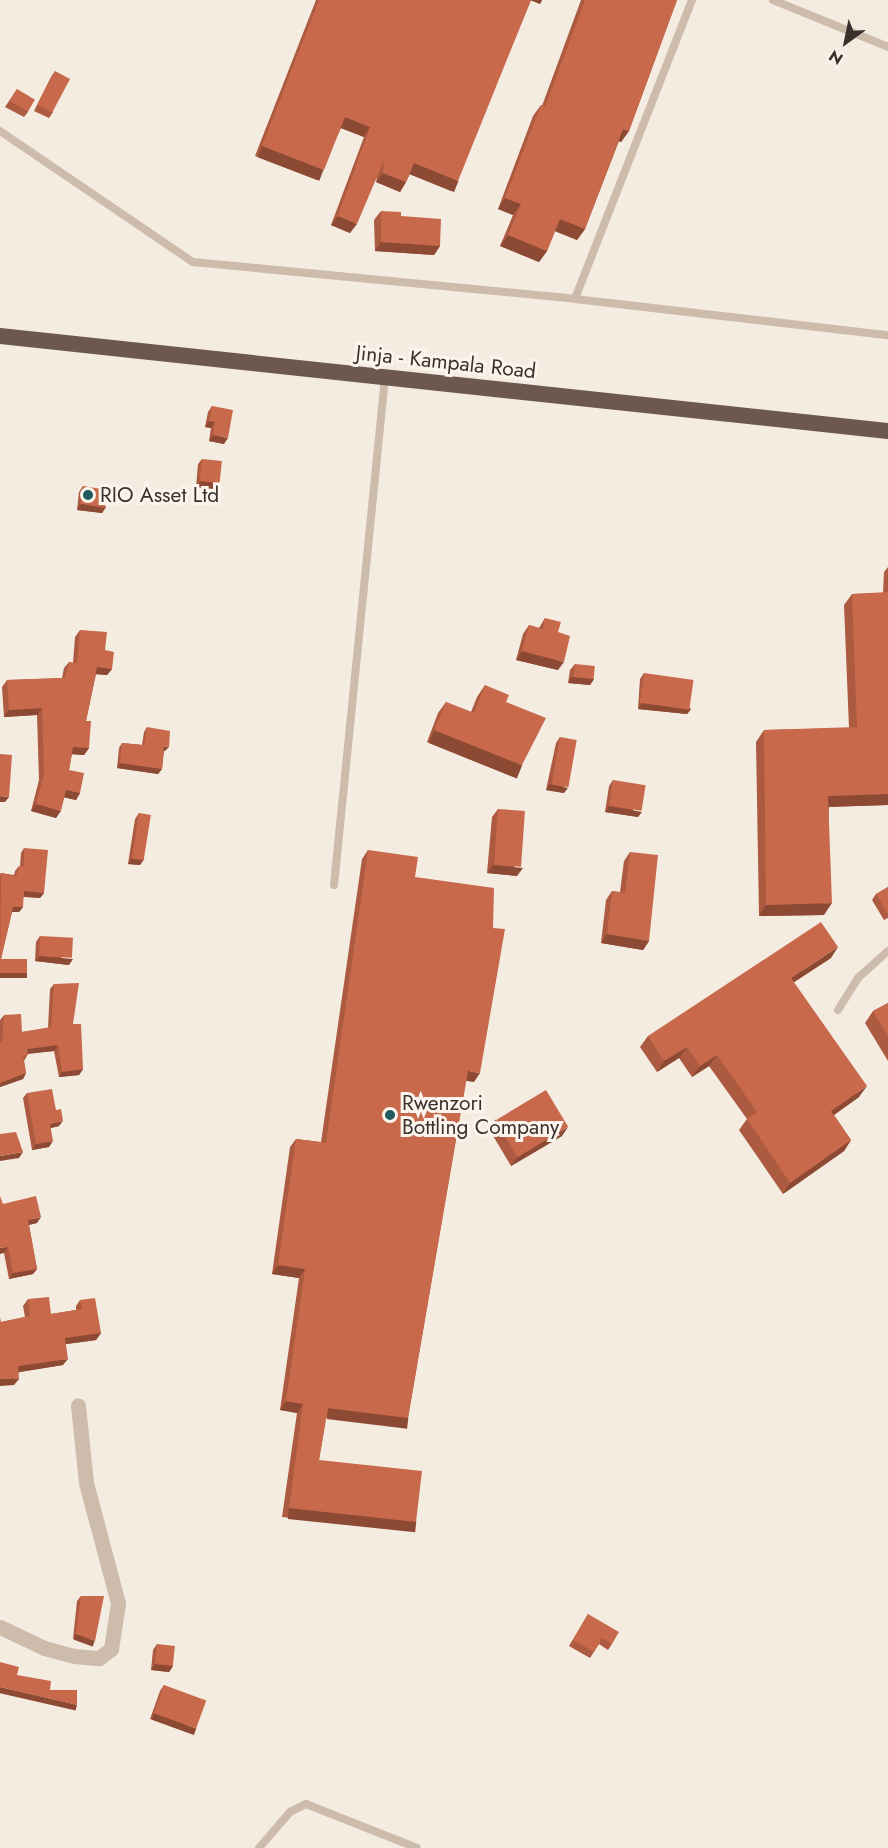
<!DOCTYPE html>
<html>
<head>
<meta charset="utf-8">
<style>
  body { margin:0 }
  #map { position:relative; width:888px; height:1848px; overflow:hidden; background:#f4ebe1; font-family:Jost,sans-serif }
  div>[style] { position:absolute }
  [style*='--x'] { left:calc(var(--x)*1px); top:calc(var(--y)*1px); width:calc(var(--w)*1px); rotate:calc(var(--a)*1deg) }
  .service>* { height:8px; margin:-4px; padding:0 4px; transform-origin:4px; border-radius:4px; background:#cdbbac }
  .minor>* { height:15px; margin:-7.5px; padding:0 7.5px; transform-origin:7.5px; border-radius:7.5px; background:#cdbbac }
  .trunk>* { height:16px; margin:-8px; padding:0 8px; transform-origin:8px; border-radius:8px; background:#6c584f }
  .wall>* { inset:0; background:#ac5a40 }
  .shaded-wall>* { inset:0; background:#8c4a34; transform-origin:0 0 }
  .building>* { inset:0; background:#c8694b; transform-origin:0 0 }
  .dots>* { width:16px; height:16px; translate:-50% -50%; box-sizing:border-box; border:3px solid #fbf5ee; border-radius:50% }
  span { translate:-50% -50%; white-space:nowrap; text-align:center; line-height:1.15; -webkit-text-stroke:6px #fbf5ee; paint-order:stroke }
  .street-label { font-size:21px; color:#3b302b }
  .poi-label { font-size:21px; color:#3b302b }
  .left { translate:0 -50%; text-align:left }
  .north { position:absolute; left:816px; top:12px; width:60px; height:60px; -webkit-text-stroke:4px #fbf5ee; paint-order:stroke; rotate:213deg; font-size:16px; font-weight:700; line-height:24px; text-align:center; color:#3b302b }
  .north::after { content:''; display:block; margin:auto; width:21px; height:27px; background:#3b302b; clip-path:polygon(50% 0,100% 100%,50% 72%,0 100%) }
</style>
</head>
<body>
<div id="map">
  <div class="service">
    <div style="--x:692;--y:0;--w:321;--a:111.4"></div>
    <div style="--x:575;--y:299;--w:315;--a:6.6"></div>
    <div style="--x:773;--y:0;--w:124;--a:22.2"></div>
    <div style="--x:0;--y:131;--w:233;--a:34.2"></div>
    <div style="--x:193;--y:262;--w:384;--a:5.5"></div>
    <div style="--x:334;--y:885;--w:510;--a:-84.26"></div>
    <div style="--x:838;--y:1010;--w:38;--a:-58"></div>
    <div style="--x:858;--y:978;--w:40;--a:-42"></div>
    <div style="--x:259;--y:1848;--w:48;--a:-49.3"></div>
    <div style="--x:290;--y:1812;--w:18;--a:-27"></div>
    <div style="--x:306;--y:1804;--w:119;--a:21.6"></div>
  </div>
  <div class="minor">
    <div style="--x:0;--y:1627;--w:49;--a:25.5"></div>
    <div style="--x:44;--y:1648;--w:31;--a:15"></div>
    <div style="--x:74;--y:1656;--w:25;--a:5"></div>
    <div style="--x:99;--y:1658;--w:15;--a:-37"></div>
    <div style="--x:111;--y:1649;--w:47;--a:-81.3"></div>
    <div style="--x:118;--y:1603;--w:124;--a:-104.9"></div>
    <div style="--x:86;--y:1483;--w:78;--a:-95.9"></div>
  </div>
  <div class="trunk">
    <div style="--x:0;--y:336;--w:893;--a:6.11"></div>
  </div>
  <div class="wall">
    <div style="clip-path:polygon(316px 0,542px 0,540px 4px,531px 0,451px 191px,410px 174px,406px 182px,400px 192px,376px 182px,377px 177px,350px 233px,331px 225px,364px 137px,341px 128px,317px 180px,255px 156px)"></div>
    <div style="clip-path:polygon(581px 0,677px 0,629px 131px,621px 142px,619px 141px,585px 229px,577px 240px,555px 231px,547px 251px,539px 262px,500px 246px,513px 215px,498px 209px,533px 116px,541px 105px,542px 106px)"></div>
    <div style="clip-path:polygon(55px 71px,53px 112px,49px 118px,34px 111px,51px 77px)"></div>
    <div style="clip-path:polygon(17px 89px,28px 112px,24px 117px,5px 107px)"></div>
    <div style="clip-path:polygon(381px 211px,401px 216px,440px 246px,434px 255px,375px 251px,374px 220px)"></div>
    <div style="clip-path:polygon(212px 406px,224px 444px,209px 441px,211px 428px,205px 427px,208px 412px)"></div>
    <div style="clip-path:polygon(202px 459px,215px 489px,196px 487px,198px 464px)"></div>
    <div style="clip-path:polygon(83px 486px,106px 507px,102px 513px,77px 510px,79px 492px)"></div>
    <div style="clip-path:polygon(888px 567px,888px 805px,829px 807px,824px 915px,759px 916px,756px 742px,764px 730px,849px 728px,844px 605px,852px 594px,883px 593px,884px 572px)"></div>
    <div style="clip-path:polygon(545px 618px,558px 632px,558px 670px,516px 660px,523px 634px,529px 625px,539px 628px)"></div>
    <div style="clip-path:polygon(80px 630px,105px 650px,112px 669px,107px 675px,96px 674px,86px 721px,89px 748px,84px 755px,72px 754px,69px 770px,80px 793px,76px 800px,64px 797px,56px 818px,31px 811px,39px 780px,37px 715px,4px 717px,2px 687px,7px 680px,62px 678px,64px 668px,69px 662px,73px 663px,75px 637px)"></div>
    <div style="clip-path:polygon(575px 664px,594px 679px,590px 685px,568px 683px,570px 670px)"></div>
    <div style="clip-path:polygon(644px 673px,691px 709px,687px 714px,638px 709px,640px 679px)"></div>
    <div style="clip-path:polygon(485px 685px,506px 702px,522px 765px,514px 777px,427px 742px,438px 713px,446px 702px,471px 712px,477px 697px)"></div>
    <div style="clip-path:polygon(147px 727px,165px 751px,164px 751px,162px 769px,158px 774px,117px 768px,119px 748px,122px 743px,142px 745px,144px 732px)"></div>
    <div style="clip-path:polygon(560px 737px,564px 793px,546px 790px,556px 743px)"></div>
    <div style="clip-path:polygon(613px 780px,638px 817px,605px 812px,609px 786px)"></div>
    <div style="clip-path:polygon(498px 809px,517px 876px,487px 873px,492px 817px)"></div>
    <div style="clip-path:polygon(139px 813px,144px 859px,140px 865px,128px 864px,135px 819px)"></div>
    <div style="clip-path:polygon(24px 848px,44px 893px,40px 898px,23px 897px,23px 907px,19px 912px,12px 912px,1px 959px,27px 973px,24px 978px,0 978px,0 874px,1px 873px,14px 875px,15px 871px,19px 866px,20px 866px,21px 853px)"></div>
    <div style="clip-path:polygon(368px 850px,415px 877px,474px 1082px,466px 1080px,408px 1418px,401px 1427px,326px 1417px,319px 1460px,416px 1522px,410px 1531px,282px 1517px,297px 1413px,280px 1410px,299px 1278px,272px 1274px,290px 1147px,296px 1139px,321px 1142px,362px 859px)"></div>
    <div style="clip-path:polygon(630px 852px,649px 941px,643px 950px,601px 943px,606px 900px,612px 891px,620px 892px,624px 861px)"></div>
    <div style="clip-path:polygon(888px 887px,888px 918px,884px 920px,872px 900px,876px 894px)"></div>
    <div style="clip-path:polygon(40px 936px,69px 965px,35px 961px,36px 942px)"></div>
    <div style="clip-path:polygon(831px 958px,793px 983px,859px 1097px,834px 1115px,851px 1140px,844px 1151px,783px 1194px,739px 1130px,747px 1119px,709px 1066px,692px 1077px,679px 1058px,657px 1072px,640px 1047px,648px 1036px)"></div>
    <div style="clip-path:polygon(54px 984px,73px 1024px,83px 1069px,79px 1075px,59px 1077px,54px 1051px,28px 1054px,24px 1061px,26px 1073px,23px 1079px,0 1087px,0 1020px,4px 1015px,22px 1032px,48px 1028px,50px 989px)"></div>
    <div style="clip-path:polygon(888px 1003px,888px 1061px,865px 1023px,873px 1011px)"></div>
    <div style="clip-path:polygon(27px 1093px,56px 1110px,59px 1126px,51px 1128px,49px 1147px,32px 1150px,23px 1098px)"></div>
    <div style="clip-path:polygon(495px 1120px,562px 1136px,511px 1166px,489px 1129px)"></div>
    <div style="clip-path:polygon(3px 1204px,37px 1223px,29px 1225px,37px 1269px,33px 1274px,9px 1279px,4px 1253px)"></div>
    <div style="clip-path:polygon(28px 1299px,51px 1314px,76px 1310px,76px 1306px,80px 1300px,101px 1333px,96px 1340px,66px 1344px,63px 1365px,19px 1372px,14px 1385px,1px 1322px,25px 1317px,23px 1306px)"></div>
    <div style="clip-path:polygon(81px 1596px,92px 1646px,73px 1639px,77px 1601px)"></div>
    <div style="clip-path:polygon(588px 1614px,612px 1644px,608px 1650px,599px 1644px,590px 1658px,569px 1646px)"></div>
    <div style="clip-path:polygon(157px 1644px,173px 1666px,169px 1672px,151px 1670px,153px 1650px)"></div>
    <div style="clip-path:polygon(164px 1685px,192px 1734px,150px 1719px,160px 1691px)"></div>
  </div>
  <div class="shaded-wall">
    <div style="clip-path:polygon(530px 0,542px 0,540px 4px)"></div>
    <div style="clip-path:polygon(345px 117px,370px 127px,364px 137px,338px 127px)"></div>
    <div style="clip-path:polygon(623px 129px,629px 131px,621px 142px,616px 140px)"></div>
    <div style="left:262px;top:146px;width:66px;height:12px;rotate:21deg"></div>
    <div style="left:414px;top:163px;width:48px;height:12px;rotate:22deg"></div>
    <div style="clip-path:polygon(383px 173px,406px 182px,400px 192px,376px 182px)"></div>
    <div style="clip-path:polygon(505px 198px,521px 204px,513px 215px,498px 209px)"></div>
    <div style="clip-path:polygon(338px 216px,357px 224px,350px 233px,331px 225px)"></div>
    <div style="clip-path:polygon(560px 219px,585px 229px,577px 240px,552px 230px)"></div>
    <div style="clip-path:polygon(508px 235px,547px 251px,539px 262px,500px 246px)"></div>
    <div style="clip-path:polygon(381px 242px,440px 246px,434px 255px,375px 251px)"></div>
    <div style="clip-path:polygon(209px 421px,215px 422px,211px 428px,205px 427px)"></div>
    <div style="clip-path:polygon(213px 435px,228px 438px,224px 444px,209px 441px)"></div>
    <div style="clip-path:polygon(200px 481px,219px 483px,215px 489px,196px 487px)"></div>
    <div style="clip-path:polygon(81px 504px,106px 507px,102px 513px,77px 510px)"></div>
    <div style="clip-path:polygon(522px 651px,564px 662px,558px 670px,516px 660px)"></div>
    <div style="clip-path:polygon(97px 667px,112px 669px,107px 675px,92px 674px)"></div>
    <div style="clip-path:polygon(572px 677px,594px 679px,590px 685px,568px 683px)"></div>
    <div style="clip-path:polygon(642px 703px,691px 709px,687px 714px,638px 709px)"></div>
    <div style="clip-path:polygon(42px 708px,37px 715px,4px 717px,9px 710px)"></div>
    <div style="left:434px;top:730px;width:95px;height:14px;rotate:22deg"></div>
    <div style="clip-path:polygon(164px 746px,169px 747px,165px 751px,161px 751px)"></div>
    <div style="clip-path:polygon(73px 747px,89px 748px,84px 755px,68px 754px)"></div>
    <div style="clip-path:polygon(120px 763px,162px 769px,158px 774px,117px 768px)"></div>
    <div style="clip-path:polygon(550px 784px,568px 788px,564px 793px,546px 790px)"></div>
    <div style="clip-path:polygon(66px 790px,80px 793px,76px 800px,62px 797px)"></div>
    <div style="clip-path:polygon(888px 794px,888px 805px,820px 807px,828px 796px)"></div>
    <div style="clip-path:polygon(0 796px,9px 797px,5px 802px,0 802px)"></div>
    <div style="clip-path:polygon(36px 804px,61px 811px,56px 818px,31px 811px)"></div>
    <div style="clip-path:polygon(609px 806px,642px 812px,638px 817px,605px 812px)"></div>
    <div style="clip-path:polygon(132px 858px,144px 859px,140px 865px,128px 864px)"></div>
    <div style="clip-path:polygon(493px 865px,523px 868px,517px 876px,487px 873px)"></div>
    <div style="clip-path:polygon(24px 891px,44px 893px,40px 898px,20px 896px)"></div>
    <div style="clip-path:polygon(832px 903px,824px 915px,759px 916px,766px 905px)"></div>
    <div style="clip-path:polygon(13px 907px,23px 907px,19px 912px,9px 912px)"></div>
    <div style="clip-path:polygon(607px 934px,649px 941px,643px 950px,601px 943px)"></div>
    <div style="clip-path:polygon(838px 947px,831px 958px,783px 989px,791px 978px)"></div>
    <div style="clip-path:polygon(39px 956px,73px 959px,69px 965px,35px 961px)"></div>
    <div style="left:0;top:973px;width:27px;height:5px"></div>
    <div style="clip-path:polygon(58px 1045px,54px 1051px,23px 1054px,27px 1049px)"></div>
    <div style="clip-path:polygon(687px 1047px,679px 1058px,657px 1072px,664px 1061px)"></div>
    <div style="clip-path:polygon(717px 1055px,709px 1066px,692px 1077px,700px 1066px)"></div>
    <div style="clip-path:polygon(83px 1069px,79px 1075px,59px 1077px,62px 1072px)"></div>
    <div style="clip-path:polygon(468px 1071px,480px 1073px,474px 1082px,461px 1080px)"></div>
    <div style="clip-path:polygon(26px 1073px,23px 1079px,0 1087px,0 1083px)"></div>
    <div style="clip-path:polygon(867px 1086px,859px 1097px,824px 1122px,831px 1111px)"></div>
    <div style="clip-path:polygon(63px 1121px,59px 1126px,46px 1129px,50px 1124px)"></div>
    <div style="clip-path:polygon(568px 1127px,562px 1136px,511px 1166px,517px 1157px)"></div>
    <div style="clip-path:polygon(851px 1140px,844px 1151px,783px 1194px,790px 1183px)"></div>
    <div style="clip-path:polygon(53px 1141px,49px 1147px,32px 1150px,36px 1144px)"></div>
    <div style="clip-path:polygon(23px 1152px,19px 1158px,0 1161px,0 1156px)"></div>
    <div style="clip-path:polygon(41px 1217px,37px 1223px,24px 1226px,28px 1220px)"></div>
    <div style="clip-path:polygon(8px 1247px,4px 1253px,0 1254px,0 1248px)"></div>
    <div style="clip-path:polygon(278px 1265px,305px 1269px,299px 1278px,272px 1274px)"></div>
    <div style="clip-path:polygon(37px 1269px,33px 1274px,9px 1279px,13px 1273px)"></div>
    <div style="clip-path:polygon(101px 1333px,96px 1340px,60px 1345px,65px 1338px)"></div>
    <div style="clip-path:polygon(68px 1359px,63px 1365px,14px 1373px,18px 1366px)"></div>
    <div style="clip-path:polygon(0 1379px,19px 1379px,14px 1385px,0 1386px)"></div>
    <div style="clip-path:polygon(286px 1401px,303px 1404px,297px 1413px,280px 1410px)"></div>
    <div style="left:328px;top:1408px;width:81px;height:11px;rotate:7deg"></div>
    <div style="left:289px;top:1508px;width:128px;height:11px;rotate:6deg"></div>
    <div style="left:76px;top:1634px;width:20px;height:6px;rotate:20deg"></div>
    <div style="clip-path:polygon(155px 1664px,173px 1666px,169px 1672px,151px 1670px)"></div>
    <div style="left:0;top:1687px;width:79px;height:6px;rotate:13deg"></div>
    <div style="left:154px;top:1713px;width:45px;height:7px;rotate:20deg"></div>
  </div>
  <div class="building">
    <div style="clip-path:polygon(319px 0,531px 0,458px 181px,414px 163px,406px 182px,383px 173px,384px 160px,357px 224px,338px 216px,370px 127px,345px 117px,324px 170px,262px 146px)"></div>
    <div style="clip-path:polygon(585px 0,677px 0,629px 131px,623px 129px,585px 229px,560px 219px,547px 251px,508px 235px,521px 204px,505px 198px,541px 105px,545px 107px)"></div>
    <div style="left:55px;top:71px;width:17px;height:38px;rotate:28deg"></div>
    <div style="left:17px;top:89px;width:21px;height:14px;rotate:31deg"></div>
    <div style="clip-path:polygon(381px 211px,401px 212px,401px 216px,441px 219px,440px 246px,381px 242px)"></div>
    <div style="clip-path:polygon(212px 406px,233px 410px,228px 438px,213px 435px,215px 422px,209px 421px)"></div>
    <div style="left:202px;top:459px;width:20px;height:22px;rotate:6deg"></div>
    <div style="left:83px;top:486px;width:25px;height:18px;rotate:9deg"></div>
    <div style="clip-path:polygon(888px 592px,888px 794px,828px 796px,832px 903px,766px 905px,764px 730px,857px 727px,852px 594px)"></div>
    <div style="clip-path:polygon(545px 618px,561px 622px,558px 632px,570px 636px,564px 662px,522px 651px,529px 625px,543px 629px)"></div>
    <div style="clip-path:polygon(80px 630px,107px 632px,105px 650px,114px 652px,112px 669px,97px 667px,86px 721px,91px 721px,89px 748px,73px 747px,69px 770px,84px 773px,80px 793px,66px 790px,61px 811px,36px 804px,44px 774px,42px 708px,9px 710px,7px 680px,65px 678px,69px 662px,77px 663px)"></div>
    <div style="left:575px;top:664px;width:20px;height:13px;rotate:6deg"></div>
    <div style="left:644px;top:673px;width:50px;height:30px;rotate:8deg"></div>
    <div style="clip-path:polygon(485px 685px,509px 695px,506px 702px,546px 718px,522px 765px,434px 730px,446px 702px,474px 713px)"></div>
    <div style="clip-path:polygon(147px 727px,170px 731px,169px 747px,164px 746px,162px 769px,120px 763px,122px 743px,144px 745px)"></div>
    <div style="left:560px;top:737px;width:17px;height:48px;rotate:10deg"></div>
    <div style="clip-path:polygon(0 754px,12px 755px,9px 797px,0 796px)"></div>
    <div style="left:613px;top:780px;width:33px;height:26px;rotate:9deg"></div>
    <div style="left:498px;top:809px;width:27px;height:56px;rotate:4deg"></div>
    <div style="left:139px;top:813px;width:12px;height:46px;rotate:9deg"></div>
    <div style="clip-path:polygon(24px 848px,48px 850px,44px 893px,24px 891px,23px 907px,13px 907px,1px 959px,27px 959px,27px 973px,0 973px,1px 873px,16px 876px,19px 866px,24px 866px)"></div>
    <div style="clip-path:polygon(368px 850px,418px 857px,415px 877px,494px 888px,493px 928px,505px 929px,480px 1073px,468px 1071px,408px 1418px,328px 1408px,319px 1460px,422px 1471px,416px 1522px,289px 1508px,303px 1404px,286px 1401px,305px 1269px,278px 1265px,296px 1139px,326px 1143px)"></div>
    <div style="clip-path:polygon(630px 852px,658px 855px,649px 941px,607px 934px,612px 891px,625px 893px)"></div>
    <div style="clip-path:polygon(888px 887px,888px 914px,876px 894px)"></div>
    <div style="clip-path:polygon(821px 922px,838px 947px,791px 978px,867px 1086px,831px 1111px,851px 1140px,790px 1183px,747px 1119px,757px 1112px,717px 1055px,700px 1066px,687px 1047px,664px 1061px,648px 1036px)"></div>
    <div style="left:40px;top:936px;width:33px;height:20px;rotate:3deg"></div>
    <div style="clip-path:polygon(79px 983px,73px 1024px,81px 1024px,83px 1069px,62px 1072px,58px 1045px,27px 1049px,28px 1055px,23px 1056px,26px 1073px,0 1083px,0 1043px,2px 1042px,4px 1015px,21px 1014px,22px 1032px,51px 1027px,54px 984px)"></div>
    <div style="clip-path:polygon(888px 1003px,888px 1036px,873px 1011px)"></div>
    <div style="clip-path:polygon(52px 1089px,56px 1110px,61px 1109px,63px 1121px,50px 1124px,53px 1141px,36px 1144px,27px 1093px)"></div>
    <div style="left:546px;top:1090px;width:43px;height:59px;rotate:59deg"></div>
    <div style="clip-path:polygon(16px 1132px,23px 1152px,0 1156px,0 1134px)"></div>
    <div style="clip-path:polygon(0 1196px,3px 1204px,36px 1196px,41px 1217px,28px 1220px,37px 1269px,13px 1273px,8px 1247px,0 1248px)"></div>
    <div style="clip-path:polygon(49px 1297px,51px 1314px,82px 1309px,80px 1300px,95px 1298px,101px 1333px,65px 1338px,68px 1359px,18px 1366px,19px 1379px,0 1379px,0 1317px,1px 1322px,30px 1316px,28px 1299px)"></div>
    <div style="clip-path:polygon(81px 1596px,104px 1596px,95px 1641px,76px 1634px)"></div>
    <div style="clip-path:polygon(588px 1614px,619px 1632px,612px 1644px,602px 1638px,594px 1652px,573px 1640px)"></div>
    <div style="left:157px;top:1644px;width:18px;height:20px;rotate:6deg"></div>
    <div style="clip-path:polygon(0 1662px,19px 1667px,17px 1675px,51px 1681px,50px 1690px,77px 1690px,77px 1705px,0 1687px)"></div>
    <div style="left:164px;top:1685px;width:45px;height:30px;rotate:20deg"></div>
  </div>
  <div class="dots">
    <div style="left:88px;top:495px;background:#1f5a5e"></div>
    <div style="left:390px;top:1115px;background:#1f5a5e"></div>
  </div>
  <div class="street-label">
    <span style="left:446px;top:362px;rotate:6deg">Jinja - Kampala Road</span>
  </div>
  <div class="poi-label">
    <span class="left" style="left:100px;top:495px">RIO Asset Ltd</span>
    <span class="left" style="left:402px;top:1115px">Rwenzori<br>Bottling Company</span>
  </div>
  <div class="north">N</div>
</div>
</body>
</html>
